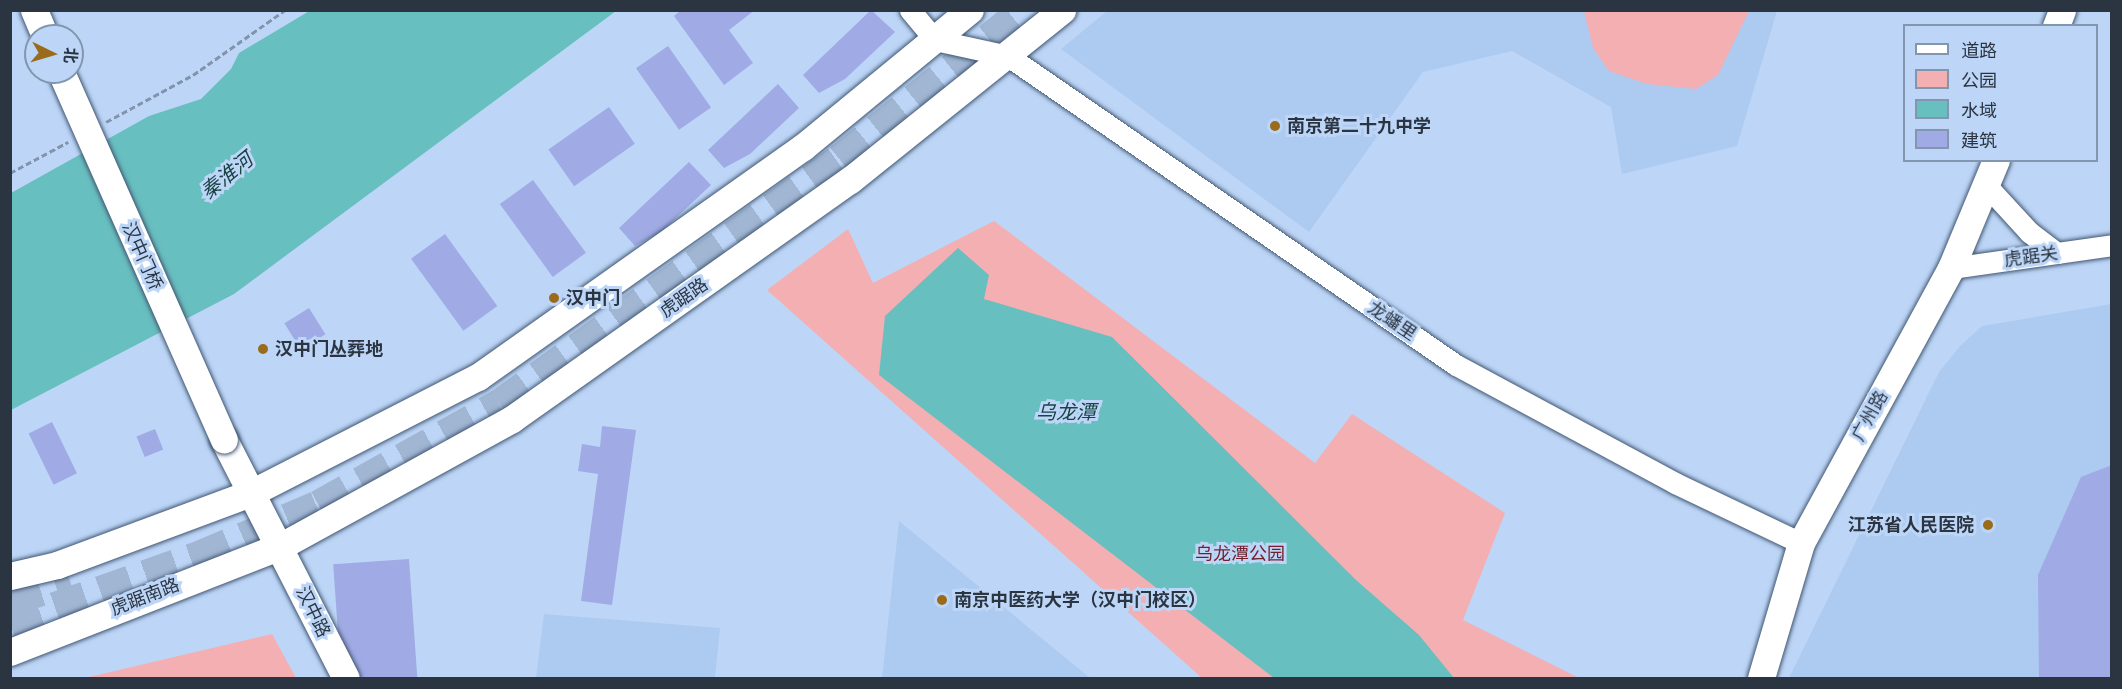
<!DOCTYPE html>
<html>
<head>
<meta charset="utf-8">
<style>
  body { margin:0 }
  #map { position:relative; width:2122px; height:689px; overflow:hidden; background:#bdd6f7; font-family:"Space Grotesk","Noto Sans SC",sans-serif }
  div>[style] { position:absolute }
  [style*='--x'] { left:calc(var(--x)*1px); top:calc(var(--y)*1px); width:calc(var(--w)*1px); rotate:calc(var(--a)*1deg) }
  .built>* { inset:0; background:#adcaf0 }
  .green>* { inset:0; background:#f3afb2 }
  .water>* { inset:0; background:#68bfc0 }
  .building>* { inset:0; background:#a0aae4; transform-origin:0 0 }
  .highway-tunnel>* { height:32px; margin-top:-16px; transform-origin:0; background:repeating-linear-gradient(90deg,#a0b6d3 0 32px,transparent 0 48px) }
  .path>* { height:3px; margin-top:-1.5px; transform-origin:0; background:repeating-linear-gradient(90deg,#8194ac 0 6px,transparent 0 9px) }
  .roads { filter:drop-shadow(0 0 2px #415672) drop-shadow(0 0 2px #415672) }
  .minor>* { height:21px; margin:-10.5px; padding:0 10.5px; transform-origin:10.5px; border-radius:10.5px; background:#fff }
  .major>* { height:27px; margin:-13.5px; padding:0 13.5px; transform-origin:13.5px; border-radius:13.5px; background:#fff }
  .bridges { filter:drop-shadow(0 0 2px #415672) drop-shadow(0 0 2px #415672) }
  .major-bridge>* { height:27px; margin:-13.5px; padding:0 13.5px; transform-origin:13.5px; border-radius:13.5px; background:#fff }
  .dots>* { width:16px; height:16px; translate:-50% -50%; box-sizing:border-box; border:3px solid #bdd6f7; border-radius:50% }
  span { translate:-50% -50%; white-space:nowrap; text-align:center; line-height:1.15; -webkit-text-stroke:6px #bdd6f7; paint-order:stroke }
  .poi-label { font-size:18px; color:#2b3542; font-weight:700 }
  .left { translate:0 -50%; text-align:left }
  .right { translate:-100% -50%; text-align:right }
  .street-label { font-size:18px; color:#2b3542 }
  .park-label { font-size:18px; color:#711f2b }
  .water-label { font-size:20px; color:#1a4344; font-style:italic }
  .frame { position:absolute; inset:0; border:12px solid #2b3542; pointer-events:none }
  .legend { position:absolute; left:1903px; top:24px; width:195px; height:138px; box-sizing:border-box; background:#bdd6f7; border:2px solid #8396af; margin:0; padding:8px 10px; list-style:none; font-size:18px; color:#2b3542 }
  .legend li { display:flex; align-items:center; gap:12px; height:30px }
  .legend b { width:30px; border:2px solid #8396af }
  .north { position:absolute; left:24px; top:24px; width:60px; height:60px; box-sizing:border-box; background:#bdd6f7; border:2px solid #8396af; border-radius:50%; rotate:95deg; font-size:16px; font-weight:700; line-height:24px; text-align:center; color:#2b3542 }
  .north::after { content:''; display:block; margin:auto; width:21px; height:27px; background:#996b1b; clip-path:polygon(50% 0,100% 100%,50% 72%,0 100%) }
</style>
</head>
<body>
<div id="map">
  <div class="built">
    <div style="clip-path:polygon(1107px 11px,1777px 11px,1737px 146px,1622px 174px,1611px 107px,1512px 51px,1423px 72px,1309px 232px,1061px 49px)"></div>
    <div style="clip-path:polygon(2111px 304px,2111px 678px,1789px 678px,1939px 372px,1960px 346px,1982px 326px)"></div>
    <div style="clip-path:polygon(899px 521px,1090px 678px,882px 678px)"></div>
    <div style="clip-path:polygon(544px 614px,720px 628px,715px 678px,536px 678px)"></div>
  </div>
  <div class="green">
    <div style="clip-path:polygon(1584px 11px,1584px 10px,1749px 11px,1718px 75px,1696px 89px,1647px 84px,1609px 71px,1593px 48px)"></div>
    <div style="clip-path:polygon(994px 221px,1315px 463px,1352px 414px,1505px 513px,1463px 620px,1579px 678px,1202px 678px,767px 290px,848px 229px,873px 283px)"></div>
    <div style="clip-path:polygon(272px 634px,296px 678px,85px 678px)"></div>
  </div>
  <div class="water">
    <div style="clip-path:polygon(311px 10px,616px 11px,234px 294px,11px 410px,11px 193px,149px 116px,201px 99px,231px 69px,239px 53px)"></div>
    <div style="clip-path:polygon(958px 248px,989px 275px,984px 299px,1112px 337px,1356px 580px,1419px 635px,1454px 678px,1274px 678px,879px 375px,885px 316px)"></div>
  </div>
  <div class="building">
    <div style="clip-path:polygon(681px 10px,755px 10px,729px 30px,753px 63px,724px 85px,674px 16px)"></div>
    <div style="clip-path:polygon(871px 10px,895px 32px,845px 79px,819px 93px,803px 75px)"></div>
    <div style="left:668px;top:46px;width:75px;height:39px;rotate:55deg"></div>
    <div style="clip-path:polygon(778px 84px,799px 108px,750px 154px,724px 168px,708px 150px)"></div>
    <div style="left:609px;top:107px;width:45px;height:74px;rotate:55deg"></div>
    <div style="clip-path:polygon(689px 162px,711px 185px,661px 232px,635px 246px,619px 228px)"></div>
    <div style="left:533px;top:180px;width:90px;height:41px;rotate:54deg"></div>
    <div style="left:445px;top:234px;width:89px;height:42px;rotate:54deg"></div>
    <div style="left:309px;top:308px;width:31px;height:29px;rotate:58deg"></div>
    <div style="left:52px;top:422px;width:57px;height:26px;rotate:64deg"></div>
    <div style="clip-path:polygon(602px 426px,636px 430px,612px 605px,581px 601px,598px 474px,578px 471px,582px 444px,600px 447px)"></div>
    <div style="left:155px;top:429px;width:22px;height:20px;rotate:68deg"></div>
    <div style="clip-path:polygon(2112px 465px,2112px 678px,2039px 678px,2038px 575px,2081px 477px)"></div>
    <div style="left:409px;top:559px;width:119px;height:76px;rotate:86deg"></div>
  </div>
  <div class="highway-tunnel">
    <div style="--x:10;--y:600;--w:63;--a:-17.6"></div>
    <div style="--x:10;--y:624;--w:201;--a:-19.5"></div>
    <div style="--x:199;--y:557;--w:130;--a:-23"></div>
    <div style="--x:319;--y:506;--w:207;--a:-29.2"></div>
    <div style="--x:500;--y:405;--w:419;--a:-35.8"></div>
    <div style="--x:840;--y:160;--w:238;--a:-39"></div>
  </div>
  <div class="path">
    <div style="--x:106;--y:122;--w:99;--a:-28.4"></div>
    <div style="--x:193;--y:75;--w:113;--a:-35.2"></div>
    <div style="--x:10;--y:173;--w:66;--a:-28.1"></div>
  </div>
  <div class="roads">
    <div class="minor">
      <div style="--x:910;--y:10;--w:39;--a:50"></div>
      <div style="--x:935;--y:40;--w:75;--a:12.4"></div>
      <div style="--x:1008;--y:56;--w:544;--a:34.6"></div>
      <div style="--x:1456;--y:365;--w:249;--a:28.3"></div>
      <div style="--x:1675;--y:483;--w:140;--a:25.5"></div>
      <div style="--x:1986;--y:185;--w:64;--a:47.5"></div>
      <div style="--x:2029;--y:232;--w:35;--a:37"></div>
      <div style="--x:1951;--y:268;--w:163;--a:-8.1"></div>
    </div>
    <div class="major">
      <div style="--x:34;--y:10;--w:28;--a:67"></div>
      <div style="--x:2056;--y:26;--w:17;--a:-69"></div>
      <div style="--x:224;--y:440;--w:267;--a:62.9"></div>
      <div style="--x:10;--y:576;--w:48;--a:-13.2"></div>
      <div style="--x:57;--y:565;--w:207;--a:-20.4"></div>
      <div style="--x:251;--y:493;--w:255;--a:-27.1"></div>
      <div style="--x:478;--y:377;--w:398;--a:-35.3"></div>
      <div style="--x:803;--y:147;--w:216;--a:-39.4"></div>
      <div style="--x:10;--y:652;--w:291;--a:-21.4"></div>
      <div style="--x:281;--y:546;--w:264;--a:-28.8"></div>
      <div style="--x:512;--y:419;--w:414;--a:-35.3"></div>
      <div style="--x:850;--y:180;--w:272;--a:-38.7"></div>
      <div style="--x:1761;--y:678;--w:141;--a:-73.5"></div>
      <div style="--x:1801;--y:543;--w:313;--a:-61.4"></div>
      <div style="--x:1951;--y:268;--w:117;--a:-67.4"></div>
    </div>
  </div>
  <div class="bridges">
    <div class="major-bridge">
      <div style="--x:61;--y:72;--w:402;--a:66.1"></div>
    </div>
  </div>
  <div class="dots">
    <div style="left:1275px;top:126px;background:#996b1b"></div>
    <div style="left:554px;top:298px;background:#996b1b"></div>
    <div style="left:263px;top:349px;background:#996b1b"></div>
    <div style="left:1988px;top:525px;background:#996b1b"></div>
    <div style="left:942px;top:600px;background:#996b1b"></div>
  </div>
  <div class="poi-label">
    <span class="left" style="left:1287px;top:126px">南京第二十九中学</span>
    <span class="left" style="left:566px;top:298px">汉中门</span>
    <span class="left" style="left:275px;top:349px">汉中门丛葬地</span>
    <span class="right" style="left:1974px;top:525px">江苏省人民医院</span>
    <span class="left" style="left:954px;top:600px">南京中医药大学（汉中门校区）</span>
  </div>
  <div class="street-label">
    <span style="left:142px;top:256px;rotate:66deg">汉中门桥</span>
    <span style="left:2031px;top:257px;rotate:-8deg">虎踞关</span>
    <span style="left:684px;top:298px;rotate:-35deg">虎踞路</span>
    <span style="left:1392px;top:321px;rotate:34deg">龙蟠里</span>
    <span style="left:1870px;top:416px;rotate:-61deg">广州路</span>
    <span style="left:145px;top:597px;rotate:-21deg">虎踞南路</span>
    <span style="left:313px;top:612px;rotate:64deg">汉中路</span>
  </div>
  <div class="park-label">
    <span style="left:1240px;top:554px">乌龙潭公园</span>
  </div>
  <div class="water-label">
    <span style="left:227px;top:176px;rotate:-39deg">秦淮河</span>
    <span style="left:1066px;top:412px">乌龙潭</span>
  </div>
  <div class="frame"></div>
  <ul class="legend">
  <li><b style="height:8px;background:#fff"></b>道路</li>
  <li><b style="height:16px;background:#f3afb2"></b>公园</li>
  <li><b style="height:16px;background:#68bfc0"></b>水域</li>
  <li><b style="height:16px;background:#a0aae4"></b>建筑</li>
  </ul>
  <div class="north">北</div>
</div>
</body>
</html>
